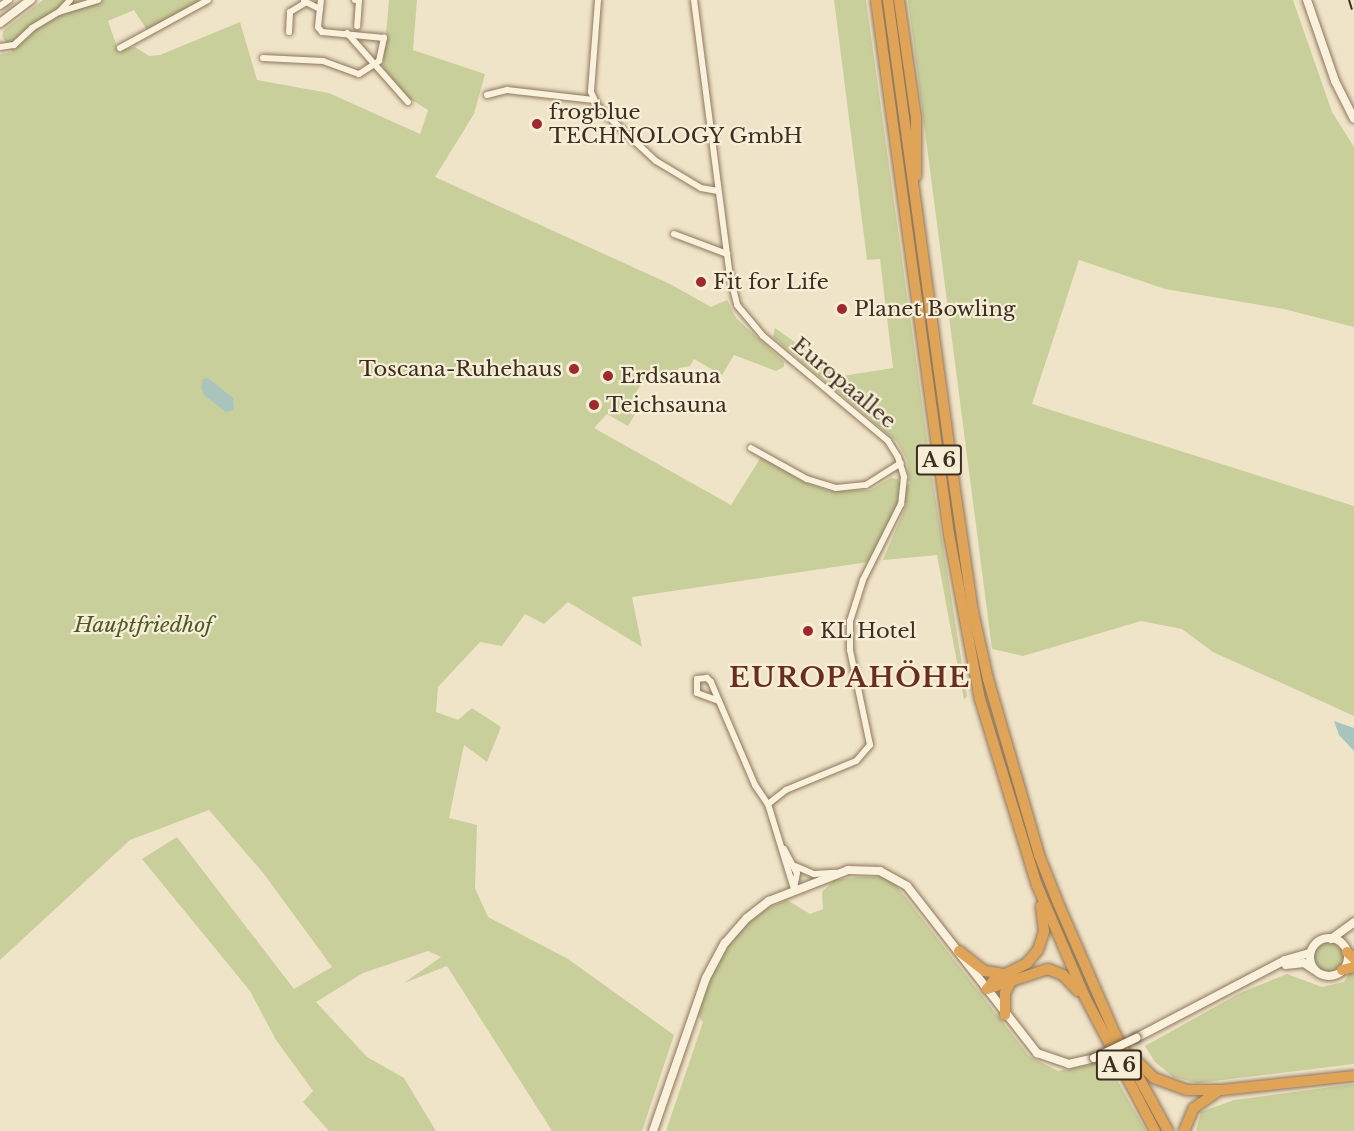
<!DOCTYPE html>
<html>
<head>
<meta charset="utf-8">
<style>
  body { margin:0 }
  #map { position:relative; width:1354px; height:1131px; overflow:hidden; background:#f0e4c8; font-family:"Libre Baskerville",serif }
  div>[style] { position:absolute }
  [style*='--x'] { left:calc(var(--x)*1px); top:calc(var(--y)*1px); width:calc(var(--w)*1px); rotate:calc(var(--a)*1deg) }
  .green>* { inset:0; background:#c9cf9b }
  .round { border-radius:50% }
  .water>* { inset:0; background:#a9c4bc }
  .roads { filter:drop-shadow(0 0 2px #8d765c) drop-shadow(0 0 2px #8d765c) }
  .street>* { height:6px; margin:-3px; padding:0 3px; transform-origin:3px; border-radius:3px; background:#faf1dc }
  .secondary>* { height:8px; margin:-4px; padding:0 4px; transform-origin:4px; border-radius:4px; background:#faf1dc }
  .secondary>.ring { margin:-4px; padding:0; box-sizing:content-box; background:none; border:8px solid #faf1dc; border-radius:50% }
  .highway>* { height:10px; margin:-5px; padding:0 5px; transform-origin:5px; border-radius:5px; background:#e0a458 }
  .rail>* { height:2px; margin-top:-1px; transform-origin:0; background:repeating-linear-gradient(90deg,#3d2e20 0 10px,transparent 0 20px) }
  .bridges { filter:drop-shadow(0 0 2px #6f573f) drop-shadow(0 0 2px #6f573f) }
  .secondary-bridge>* { height:8px; margin:-4px; padding:0 4px; transform-origin:4px; border-radius:4px; background:#faf1dc }
  .dots>* { width:16px; height:16px; translate:-50% -50%; box-sizing:border-box; border:3px solid #f7eed8; border-radius:50% }
  span { translate:-50% -50%; white-space:nowrap; text-align:center; line-height:1.15; -webkit-text-stroke:4.5px #f7eed8; paint-order:stroke }
  .shield-label span { padding:2px 4px; background:#f7eed8; border:2px solid; border-radius:4px; -webkit-text-stroke-width:0 }
  .shield-label { font-size:20px; color:#3d2e20; font-weight:700 }
  .poi-label { font-size:21px; color:#3d2e20 }
  .left { translate:0 -50%; text-align:left }
  .right { translate:-100% -50%; text-align:right }
  .street-label { font-size:21px; color:#3d2e20 }
  .park-label { font-size:21px; color:#4d5a26; font-style:italic }
  .district-label { font-size:27px; color:#6b2e1e; font-weight:700; letter-spacing:1.5px }
</style>
</head>
<body>
<div id="map">
  <div class="green">
    <div style="clip-path:polygon(43px 0,203px 0,147px 30px,134px 10px,108px 21px,118px 50px,135px 47px,149px 56px,160px 55px,240px 22px,257px 80px,329px 93px,420px 134px,428px 110px,410px 99px,383px 68px,389px 0,417px 0,413px 50px,485px 74px,474px 114px,435px 177px,670px 284px,711px 307px,727px 300px,736px 318px,784px 362px,784px 367px,776px 371px,734px 355px,722px 375px,694px 359px,690px 366px,679px 368px,672px 382px,654px 371px,652px 375px,648px 373px,632px 399px,637px 402px,633px 408px,637px 411px,628px 426px,607px 414px,594px 428px,731px 505px,761px 457px,806px 483px,830px 491px,870px 490px,891px 478px,898px 479px,901px 486px,910px 484px,907px 460px,897px 442px,773px 337px,775px 328px,842px 376px,893px 368px,880px 259px,867px 260px,834px 0,866px 0,934px 489px,967px 696px,964px 700px,937px 555px,883px 560px,907px 503px,897px 505px,868px 562px,632px 597px,642px 647px,568px 602px,544px 624px,525px 614px,502px 646px,480px 642px,438px 687px,436px 712px,458px 720px,472px 708px,501px 727px,487px 762px,464px 745px,449px 818px,477px 825px,475px 888px,488px 917px,568px 959px,674px 1035px,642px 1131px,552px 1131px,447px 966px,404px 983px,441px 957px,428px 951px,363px 973px,316px 1002px,367px 1057px,404px 1078px,436px 1131px,329px 1131px,303px 1102px,313px 1091px,276px 1040px,250px 991px,142px 859px,177px 837px,294px 989px,332px 967px,264px 874px,209px 810px,130px 840px,0 960px,0 54px,12px 52px,2px 36px,4px 30px)"></div>
    <div style="clip-path:polygon(908px 0,1293px 0,1332px 112px,1354px 147px,1354px 327px,1284px 309px,1165px 289px,1079px 260px,1032px 404px,1354px 506px,1354px 716px,1213px 652px,1182px 629px,1141px 621px,1023px 656px,992px 649px)"></div>
    <div style="clip-path:polygon(857px 877px,883px 877px,896px 885px,1029px 1056px,1058px 1071px,1107px 1062px,1146px 1131px,666px 1131px,703px 1022px,697px 1014px,716px 966px,729px 945px,748px 923px,768px 908px,787px 900px,810px 914px,823px 909px,822px 892px,834px 880px)"></div>
    <div class="round" style="left:1314px;top:943px;width:30px;height:30px"></div>
    <div style="clip-path:polygon(1350px 973px,1354px 974px,1354px 1064px,1198px 1083px,1173px 1077px,1155px 1062px,1145px 1046px,1240px 993px,1287px 974px,1322px 987px,1344px 982px)"></div>
    <div style="clip-path:polygon(1354px 1084px,1354px 1131px,1196px 1131px,1201px 1112px,1234px 1100px)"></div>
  </div>
  <div class="water">
    <div style="clip-path:polygon(208px 378px,233px 398px,234px 410px,226px 412px,205px 396px,201px 388px,203px 379px)"></div>
    <div style="clip-path:polygon(1334px 721px,1354px 728px,1354px 751px,1339px 735px)"></div>
  </div>
  <div class="roads">
    <div class="street">
      <div style="--x:355;--y:0;--w:4;--a:0"></div>
      <div style="--x:359;--y:0;--w:26;--a:94"></div>
      <div style="--x:598;--y:0;--w:92;--a:94.4"></div>
      <div style="--x:591;--y:92;--w:17;--a:65"></div>
      <div style="--x:598;--y:107;--w:79;--a:43"></div>
      <div style="--x:656;--y:161;--w:52;--a:31"></div>
      <div style="--x:701;--y:188;--w:17;--a:10"></div>
      <div style="--x:694;--y:0;--w:278;--a:82.6"></div>
      <div style="--x:730;--y:276;--w:30;--a:76"></div>
      <div style="--x:737;--y:305;--w:40;--a:50"></div>
      <div style="--x:763;--y:336;--w:163;--a:40"></div>
      <div style="--x:888;--y:441;--w:19;--a:58"></div>
      <div style="--x:898;--y:457;--w:21;--a:73"></div>
      <div style="--x:904;--y:477;--w:27;--a:96"></div>
      <div style="--x:901;--y:504;--w:85;--a:116.6"></div>
      <div style="--x:863;--y:580;--w:43;--a:107.6"></div>
      <div style="--x:850;--y:621;--w:29;--a:90"></div>
      <div style="--x:850;--y:650;--w:97;--a:78.1"></div>
      <div style="--x:870;--y:745;--w:21;--a:131"></div>
      <div style="--x:856;--y:761;--w:76;--a:157.5"></div>
      <div style="--x:786;--y:790;--w:23;--a:142"></div>
      <div style="--x:768;--y:804;--w:89;--a:73"></div>
      <div style="--x:304;--y:1;--w:18;--a:27"></div>
      <div style="--x:320;--y:9;--w:9;--a:-84"></div>
      <div style="--x:0;--y:6;--w:11;--a:-34"></div>
      <div style="--x:59;--y:12;--w:16;--a:-47"></div>
      <div style="--x:289;--y:32;--w:20;--a:-87"></div>
      <div style="--x:290;--y:12;--w:17;--a:-31"></div>
      <div style="--x:347;--y:33;--w:92;--a:48.5"></div>
      <div style="--x:0;--y:47;--w:14;--a:-8"></div>
      <div style="--x:14;--y:45;--w:25;--a:-43"></div>
      <div style="--x:32;--y:28;--w:31;--a:-31"></div>
      <div style="--x:59;--y:12;--w:41;--a:-17.1"></div>
      <div style="--x:120;--y:48;--w:100;--a:-28.6"></div>
      <div style="--x:263;--y:58;--w:60;--a:2.9"></div>
      <div style="--x:323;--y:61;--w:38;--a:20"></div>
      <div style="--x:359;--y:74;--w:24;--a:-33"></div>
      <div style="--x:379;--y:61;--w:24;--a:-78"></div>
      <div style="--x:384;--y:38;--w:62;--a:-174.5"></div>
      <div style="--x:322;--y:32;--w:6;--a:-129"></div>
      <div style="--x:318;--y:27;--w:18;--a:-84"></div>
      <div style="--x:487;--y:95;--w:21;--a:-14"></div>
      <div style="--x:507;--y:90;--w:87;--a:6.6"></div>
      <div style="--x:674;--y:234;--w:57;--a:20.7"></div>
      <div style="--x:751;--y:448;--w:64;--a:29"></div>
      <div style="--x:807;--y:479;--w:30;--a:17"></div>
      <div style="--x:836;--y:488;--w:30;--a:-6"></div>
      <div style="--x:866;--y:485;--w:41;--a:-32.2"></div>
      <div style="--x:719;--y:701;--w:21;--a:-113"></div>
      <div style="--x:711;--y:682;--w:6;--a:-135"></div>
      <div style="--x:707;--y:678;--w:10;--a:174"></div>
      <div style="--x:697;--y:679;--w:14;--a:90"></div>
      <div style="--x:697;--y:693;--w:23;--a:20"></div>
      <div style="--x:719;--y:701;--w:91;--a:66.8"></div>
      <div style="--x:755;--y:785;--w:23;--a:56"></div>
      <div style="--x:784;--y:849;--w:27;--a:62"></div>
      <div style="--x:797;--y:873;--w:16;--a:101"></div>
      <div style="--x:795;--y:866;--w:21;--a:23"></div>
      <div style="--x:814;--y:874;--w:22;--a:-3"></div>
    </div>
    <div class="secondary">
      <div style="--x:1307;--y:0;--w:86;--a:70.9"></div>
      <div style="--x:1335;--y:81;--w:42;--a:63.4"></div>
      <div style="--x:0;--y:23;--w:39;--a:-37"></div>
      <div class="ring" style="left:1310px;top:938px;width:30px;height:30px"></div>
      <div style="--x:1331;--y:939;--w:29;--a:-36"></div>
      <div style="--x:1286;--y:965;--w:18;--a:-6"></div>
      <div style="--x:1304;--y:963;--w:11;--a:34"></div>
      <div style="--x:1136;--y:1038;--w:168;--a:-27.6"></div>
      <div style="--x:1285;--y:960;--w:26;--a:-16"></div>
      <div style="--x:653;--y:1131;--w:162;--a:-70.9"></div>
      <div style="--x:706;--y:978;--w:40;--a:-62"></div>
      <div style="--x:725;--y:943;--w:33;--a:-49"></div>
      <div style="--x:747;--y:918;--w:28;--a:-38"></div>
      <div style="--x:769;--y:901;--w:85;--a:-21.4"></div>
      <div style="--x:848;--y:870;--w:32;--a:2"></div>
      <div style="--x:880;--y:871;--w:31;--a:29"></div>
      <div style="--x:907;--y:886;--w:212;--a:52.1"></div>
      <div style="--x:1037;--y:1053;--w:34;--a:19"></div>
      <div style="--x:1069;--y:1064;--w:26;--a:-13"></div>
    </div>
    <div class="highway">
      <div style="--x:876;--y:0;--w:539;--a:82.22"></div>
      <div style="--x:949;--y:534;--w:168;--a:79.4"></div>
      <div style="--x:980;--y:699;--w:195;--a:73"></div>
      <div style="--x:1037;--y:885;--w:122;--a:66.8"></div>
      <div style="--x:1085;--y:997;--w:151;--a:62.4"></div>
      <div style="--x:888;--y:0;--w:474;--a:82.2"></div>
      <div style="--x:952;--y:470;--w:144;--a:81.6"></div>
      <div style="--x:973;--y:612;--w:69;--a:77.4"></div>
      <div style="--x:988;--y:679;--w:183;--a:73.8"></div>
      <div style="--x:1039;--y:855;--w:52;--a:68.4"></div>
      <div style="--x:1058;--y:903;--w:141;--a:66.5"></div>
      <div style="--x:1114;--y:1032;--w:113;--a:61.4"></div>
      <div style="--x:899;--y:0;--w:119;--a:81.8"></div>
      <div style="--x:916;--y:118;--w:58;--a:90"></div>
      <div style="--x:959;--y:951;--w:33;--a:38"></div>
      <div style="--x:985;--y:971;--w:20;--a:9"></div>
      <div style="--x:1347;--y:952;--w:9;--a:41"></div>
      <div style="--x:1342;--y:970;--w:12;--a:-14"></div>
      <div style="--x:987;--y:989;--w:11;--a:-52"></div>
      <div style="--x:994;--y:980;--w:37;--a:-27"></div>
      <div style="--x:1027;--y:963;--w:17;--a:-50"></div>
      <div style="--x:1038;--y:950;--w:20;--a:-72"></div>
      <div style="--x:1044;--y:931;--w:25;--a:-97"></div>
      <div style="--x:987;--y:989;--w:64;--a:-18.2"></div>
      <div style="--x:1048;--y:969;--w:16;--a:22"></div>
      <div style="--x:1063;--y:975;--w:22;--a:47"></div>
      <div style="--x:1005;--y:1015;--w:22;--a:-90"></div>
      <div style="--x:1005;--y:993;--w:13;--a:-63"></div>
      <div style="--x:1132;--y:1056;--w:31;--a:45"></div>
      <div style="--x:1154;--y:1078;--w:35;--a:20"></div>
      <div style="--x:1187;--y:1090;--w:35;--a:0"></div>
      <div style="--x:1222;--y:1090;--w:133;--a:-6.1"></div>
      <div style="--x:1184;--y:1131;--w:25;--a:-67"></div>
      <div style="--x:1194;--y:1108;--w:28;--a:-35"></div>
    </div>
  </div>
  <div class="rail">
    <div style="--x:1349;--y:0;--w:17;--a:73"></div>
  </div>
  <div class="bridges">
    <div class="secondary-bridge">
      <div style="--x:1094;--y:1058;--w:47;--a:-25.5"></div>
    </div>
  </div>
  <div class="dots">
    <div style="left:537px;top:124px;background:#9e2a2b"></div>
    <div style="left:701px;top:282px;background:#9e2a2b"></div>
    <div style="left:842px;top:309px;background:#9e2a2b"></div>
    <div style="left:574px;top:369px;background:#9e2a2b"></div>
    <div style="left:608px;top:376px;background:#9e2a2b"></div>
    <div style="left:594px;top:405px;background:#9e2a2b"></div>
    <div style="left:808px;top:631px;background:#9e2a2b"></div>
  </div>
  <div class="shield-label">
    <span style="left:939px;top:460px">A 6</span>
    <span style="left:1119px;top:1065px">A 6</span>
  </div>
  <div class="poi-label">
    <span class="left" style="left:549px;top:124px">frogblue<br>TECHNOLOGY GmbH</span>
    <span class="left" style="left:713px;top:282px">Fit for Life</span>
    <span class="left" style="left:854px;top:309px">Planet Bowling</span>
    <span class="right" style="left:562px;top:369px">Toscana-Ruhehaus</span>
    <span class="left" style="left:620px;top:376px">Erdsauna</span>
    <span class="left" style="left:606px;top:405px">Teichsauna</span>
    <span class="left" style="left:820px;top:631px">KL Hotel</span>
  </div>
  <div class="street-label">
    <span style="left:844px;top:383px;rotate:40deg">Europaallee</span>
  </div>
  <div class="park-label">
    <span style="left:143px;top:625px">Hauptfriedhof</span>
  </div>
  <div class="district-label">
    <span style="left:850px;top:678px">EUROPAHÖHE</span>
  </div>
</div>
</body>
</html>
